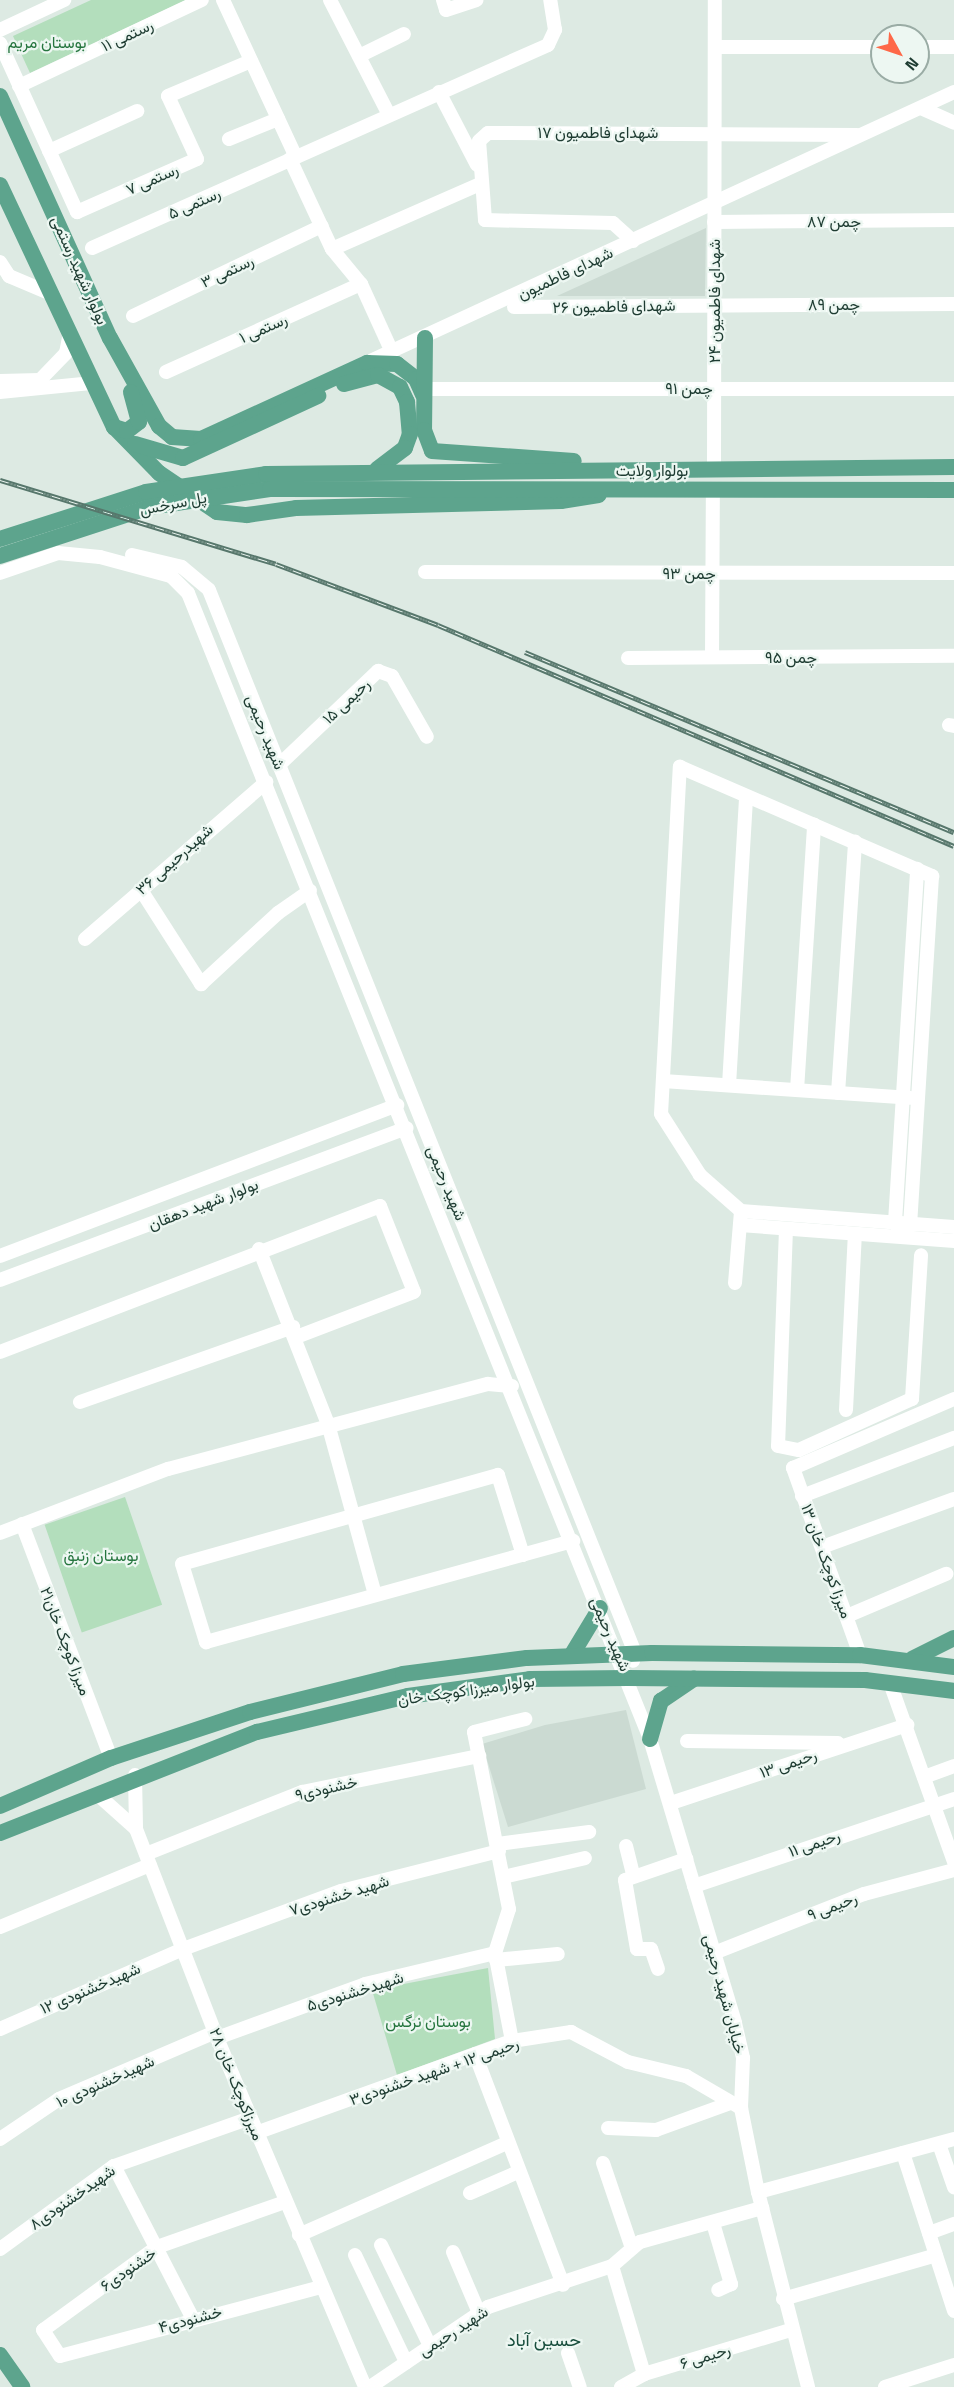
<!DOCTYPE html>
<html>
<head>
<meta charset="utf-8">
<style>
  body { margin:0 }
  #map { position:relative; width:954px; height:2387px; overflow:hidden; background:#ddeae3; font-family:"Titillium Web",Vazirmatn,sans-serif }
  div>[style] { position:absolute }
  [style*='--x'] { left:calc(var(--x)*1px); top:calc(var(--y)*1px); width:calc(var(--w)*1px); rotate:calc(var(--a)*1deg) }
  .built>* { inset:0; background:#cbdad2 }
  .green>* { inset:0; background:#b3debc; transform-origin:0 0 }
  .minor>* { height:14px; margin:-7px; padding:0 7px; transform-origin:7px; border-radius:7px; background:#fff }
  .major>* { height:16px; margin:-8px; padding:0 8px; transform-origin:8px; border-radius:8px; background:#5da48d }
  .rail>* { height:5px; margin-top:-2.5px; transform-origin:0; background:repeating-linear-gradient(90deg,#edf7f2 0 9px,#57776c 0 18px); box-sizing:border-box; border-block:2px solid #57776c }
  span { translate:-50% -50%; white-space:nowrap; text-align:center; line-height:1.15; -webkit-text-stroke:4.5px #edf7f2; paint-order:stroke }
  .street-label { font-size:16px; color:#1d3b31 }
  .park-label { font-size:16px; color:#25753e }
  .neighbourhood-label { font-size:18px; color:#184e3d }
  .north { position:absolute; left:870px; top:24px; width:60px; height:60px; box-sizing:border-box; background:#edf7f2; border:2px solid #9aaca5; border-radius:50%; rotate:130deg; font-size:16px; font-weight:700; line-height:24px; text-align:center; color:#1d3b31 }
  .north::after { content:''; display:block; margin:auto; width:21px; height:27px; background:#fe6848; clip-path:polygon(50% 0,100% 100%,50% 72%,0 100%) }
</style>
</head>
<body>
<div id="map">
  <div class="built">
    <div style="clip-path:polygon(706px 228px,705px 296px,557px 296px)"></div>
    <div style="clip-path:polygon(626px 1710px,646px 1789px,508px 1827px,482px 1744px,545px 1725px)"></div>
  </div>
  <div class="green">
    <div style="clip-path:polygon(91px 0,186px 0,30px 73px,13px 36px)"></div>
    <div style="left:125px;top:1497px;width:114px;height:85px;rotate:71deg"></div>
    <div style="clip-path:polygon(488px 1968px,495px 2039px,397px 2075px,372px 1990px)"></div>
  </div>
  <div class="minor">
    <div style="--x:223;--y:0;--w:173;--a:65.1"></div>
    <div style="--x:330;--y:0;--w:129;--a:62.8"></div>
    <div style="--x:443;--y:0;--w:10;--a:73"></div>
    <div style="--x:446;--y:10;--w:32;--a:-18"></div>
    <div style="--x:0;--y:30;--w:71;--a:-25.1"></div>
    <div style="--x:0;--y:43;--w:186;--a:65.5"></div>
    <div style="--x:77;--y:212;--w:131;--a:-23.8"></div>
    <div style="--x:197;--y:159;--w:69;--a:-114.7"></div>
    <div style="--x:168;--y:96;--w:90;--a:-22.9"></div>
    <div style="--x:715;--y:47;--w:167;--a:0"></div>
    <div style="--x:918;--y:47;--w:36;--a:0"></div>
    <div style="--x:359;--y:56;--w:50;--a:-26.1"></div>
    <div style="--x:19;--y:86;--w:202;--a:-25.2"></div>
    <div style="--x:439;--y:92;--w:82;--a:62.5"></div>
    <div style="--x:921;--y:108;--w:36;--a:24"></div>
    <div style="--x:229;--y:139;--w:53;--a:-22.2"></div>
    <div style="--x:49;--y:151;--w:97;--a:-24.4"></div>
    <div style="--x:290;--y:159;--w:99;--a:65"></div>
    <div style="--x:332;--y:249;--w:45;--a:50.4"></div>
    <div style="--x:361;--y:284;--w:75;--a:65.5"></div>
    <div style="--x:714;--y:222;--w:240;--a:-0.5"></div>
    <div style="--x:633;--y:241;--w:27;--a:-138"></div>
    <div style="--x:613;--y:223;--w:128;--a:-178.7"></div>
    <div style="--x:485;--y:220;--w:79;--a:-94.3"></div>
    <div style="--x:479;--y:141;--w:12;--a:-42"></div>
    <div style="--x:488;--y:133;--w:369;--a:0.3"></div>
    <div style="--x:92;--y:248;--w:499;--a:-24"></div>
    <div style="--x:548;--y:45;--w:17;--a:-65"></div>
    <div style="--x:555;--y:30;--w:30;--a:-99"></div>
    <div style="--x:332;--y:249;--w:162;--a:-23.7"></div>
    <div style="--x:0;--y:262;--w:17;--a:57"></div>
    <div style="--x:9;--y:276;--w:43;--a:23"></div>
    <div style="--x:514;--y:307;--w:440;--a:-0.4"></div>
    <div style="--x:133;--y:316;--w:209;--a:-25.5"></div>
    <div style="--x:368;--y:362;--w:645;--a:-24.74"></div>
    <div style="--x:166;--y:372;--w:214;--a:-24.3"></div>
    <div style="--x:0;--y:381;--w:40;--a:-1.4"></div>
    <div style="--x:40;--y:380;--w:37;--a:-46"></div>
    <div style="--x:66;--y:353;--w:16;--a:-79"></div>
    <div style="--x:425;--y:389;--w:529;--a:0"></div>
    <div style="--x:0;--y:392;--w:91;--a:-5.6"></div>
    <div style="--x:714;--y:470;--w:470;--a:-89.9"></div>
    <div style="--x:132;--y:555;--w:51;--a:13.5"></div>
    <div style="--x:182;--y:567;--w:35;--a:40"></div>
    <div style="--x:209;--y:590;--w:1145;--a:68.16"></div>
    <div style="--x:635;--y:1653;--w:8;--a:104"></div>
    <div style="--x:425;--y:572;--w:529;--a:0.11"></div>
    <div style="--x:0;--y:573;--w:61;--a:-19"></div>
    <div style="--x:58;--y:553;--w:42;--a:5.4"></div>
    <div style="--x:100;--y:557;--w:73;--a:15"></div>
    <div style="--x:171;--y:576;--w:24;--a:45"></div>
    <div style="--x:188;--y:593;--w:1236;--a:68.04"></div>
    <div style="--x:650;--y:1739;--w:296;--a:73.3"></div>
    <div style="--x:735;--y:2023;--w:36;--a:77"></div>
    <div style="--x:743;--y:2058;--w:50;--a:92.3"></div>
    <div style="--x:741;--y:2108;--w:86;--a:78.6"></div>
    <div style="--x:758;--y:2192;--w:201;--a:75.6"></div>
    <div style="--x:712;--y:657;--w:168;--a:-89.7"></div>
    <div style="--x:628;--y:658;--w:326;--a:-0.4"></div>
    <div style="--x:949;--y:725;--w:5;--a:11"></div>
    <div style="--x:279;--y:765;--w:137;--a:-43.5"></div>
    <div style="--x:378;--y:671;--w:15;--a:20"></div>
    <div style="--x:392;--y:676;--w:70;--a:60.2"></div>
    <div style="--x:141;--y:890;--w:112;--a:57.4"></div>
    <div style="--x:201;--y:984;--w:105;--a:-42.7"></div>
    <div style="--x:278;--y:913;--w:39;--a:-35"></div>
    <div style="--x:85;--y:939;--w:240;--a:-40.9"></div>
    <div style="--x:663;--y:1081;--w:248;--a:3.9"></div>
    <div style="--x:729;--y:1085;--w:289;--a:-86.6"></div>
    <div style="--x:797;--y:1090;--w:266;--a:-86.3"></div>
    <div style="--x:838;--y:1093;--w:252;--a:-86.1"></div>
    <div style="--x:741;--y:1211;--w:214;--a:4.3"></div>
    <div style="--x:740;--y:1225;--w:215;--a:4.3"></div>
    <div style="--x:786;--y:1229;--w:217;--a:92.1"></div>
    <div style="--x:778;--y:1446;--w:21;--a:11"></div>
    <div style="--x:799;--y:1450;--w:124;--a:-24.3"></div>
    <div style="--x:912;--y:1399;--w:144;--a:-86.4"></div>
    <div style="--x:902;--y:1237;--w:17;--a:-115"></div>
    <div style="--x:895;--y:1222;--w:354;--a:-86.4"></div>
    <div style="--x:259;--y:1249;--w:188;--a:68.5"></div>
    <div style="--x:328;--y:1424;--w:177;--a:74.6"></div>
    <div style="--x:0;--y:1256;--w:425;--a:-20.8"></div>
    <div style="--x:0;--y:1280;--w:434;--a:-20.5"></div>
    <div style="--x:735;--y:1283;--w:72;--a:-85.2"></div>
    <div style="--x:741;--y:1211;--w:55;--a:-138.7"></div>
    <div style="--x:700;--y:1175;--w:72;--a:-122.6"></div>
    <div style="--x:661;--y:1114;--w:348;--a:-86.9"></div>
    <div style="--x:680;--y:767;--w:275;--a:23.4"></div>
    <div style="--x:932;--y:876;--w:349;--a:93.6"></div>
    <div style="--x:910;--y:1224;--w:15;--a:122"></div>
    <div style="--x:0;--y:1352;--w:407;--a:-21"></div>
    <div style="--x:380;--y:1206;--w:92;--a:68.4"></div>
    <div style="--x:414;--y:1292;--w:126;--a:159.1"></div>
    <div style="--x:80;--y:1402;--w:226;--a:-19.4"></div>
    <div style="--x:846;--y:1410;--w:176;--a:-87.1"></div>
    <div style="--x:802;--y:1496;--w:163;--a:-20.9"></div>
    <div style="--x:22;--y:1524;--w:250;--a:69.2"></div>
    <div style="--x:0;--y:1533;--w:180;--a:-20.9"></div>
    <div style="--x:168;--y:1469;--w:331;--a:-14.9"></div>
    <div style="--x:488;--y:1384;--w:24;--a:5"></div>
    <div style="--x:822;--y:1547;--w:140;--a:-20"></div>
    <div style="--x:523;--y:1555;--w:84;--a:-107.4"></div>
    <div style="--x:498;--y:1475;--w:328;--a:164.3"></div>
    <div style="--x:182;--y:1564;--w:82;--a:72.9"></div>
    <div style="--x:206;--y:1642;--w:381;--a:-15.4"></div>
    <div style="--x:847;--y:1616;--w:108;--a:-23"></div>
    <div style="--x:860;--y:1655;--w:199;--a:-109.7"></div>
    <div style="--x:793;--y:1468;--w:175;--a:-23.2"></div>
    <div style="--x:890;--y:1683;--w:190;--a:70.3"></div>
    <div style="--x:687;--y:1741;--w:151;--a:0.8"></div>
    <div style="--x:135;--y:1775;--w:54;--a:88.9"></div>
    <div style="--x:136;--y:1829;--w:224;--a:68.8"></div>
    <div style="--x:217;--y:2038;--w:379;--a:67"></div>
    <div style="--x:924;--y:1777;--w:32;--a:-20"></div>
    <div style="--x:97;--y:1794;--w:51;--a:41.8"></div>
    <div style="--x:671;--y:1803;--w:249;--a:-18.3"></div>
    <div style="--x:498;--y:1844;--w:92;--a:-7.5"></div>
    <div style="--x:626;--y:1846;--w:30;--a:76"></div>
    <div style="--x:146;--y:1854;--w:168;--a:-21.7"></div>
    <div style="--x:302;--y:1792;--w:181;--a:-11.5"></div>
    <div style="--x:503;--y:1877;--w:84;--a:-13"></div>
    <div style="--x:694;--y:1886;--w:274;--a:-18.5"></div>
    <div style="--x:0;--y:1927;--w:162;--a:-22.5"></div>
    <div style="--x:714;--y:1953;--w:161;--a:-21.5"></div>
    <div style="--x:864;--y:1894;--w:93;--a:-14.9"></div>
    <div style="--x:496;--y:1960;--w:62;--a:-5.5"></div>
    <div style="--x:658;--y:1969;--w:21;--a:-109"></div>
    <div style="--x:651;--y:1949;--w:14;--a:180"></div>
    <div style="--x:637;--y:1949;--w:70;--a:-99.9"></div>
    <div style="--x:625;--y:1880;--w:65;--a:-19"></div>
    <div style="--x:0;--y:2029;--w:200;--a:-23.6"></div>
    <div style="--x:183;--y:1949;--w:168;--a:-20.2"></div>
    <div style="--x:341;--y:1891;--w:163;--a:-14.2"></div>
    <div style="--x:217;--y:2038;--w:158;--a:-20"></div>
    <div style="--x:365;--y:1984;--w:134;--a:-13.4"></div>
    <div style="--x:512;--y:2041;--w:90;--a:-100.9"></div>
    <div style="--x:495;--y:1953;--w:46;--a:-72.3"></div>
    <div style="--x:509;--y:1909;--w:180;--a:-101.2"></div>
    <div style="--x:474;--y:1732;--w:53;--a:-14.3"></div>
    <div style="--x:475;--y:2054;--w:247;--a:69.1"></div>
    <div style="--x:608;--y:2128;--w:48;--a:2.4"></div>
    <div style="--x:656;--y:2130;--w:77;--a:-19.9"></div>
    <div style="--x:256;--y:2133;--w:272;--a:-19.8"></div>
    <div style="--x:512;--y:2041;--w:60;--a:-8.7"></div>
    <div style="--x:571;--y:2032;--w:64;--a:27.8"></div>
    <div style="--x:628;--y:2062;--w:60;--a:13.6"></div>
    <div style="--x:686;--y:2076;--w:64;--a:30.2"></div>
    <div style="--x:0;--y:2139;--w:71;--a:-34.1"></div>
    <div style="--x:59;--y:2099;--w:170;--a:-23.2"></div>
    <div style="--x:939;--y:2144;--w:46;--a:70.8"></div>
    <div style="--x:903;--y:2153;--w:166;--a:72.1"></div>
    <div style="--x:603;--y:2163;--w:90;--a:71.2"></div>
    <div style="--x:114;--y:2166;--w:170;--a:62.7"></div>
    <div style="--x:758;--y:2192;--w:203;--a:-15.1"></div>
    <div style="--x:470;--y:2193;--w:52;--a:-23.6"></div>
    <div style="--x:285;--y:2202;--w:136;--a:160.6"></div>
    <div style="--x:157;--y:2247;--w:141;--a:143.9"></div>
    <div style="--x:43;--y:2330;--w:31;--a:57"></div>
    <div style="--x:60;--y:2356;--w:270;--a:-14.8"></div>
    <div style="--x:713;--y:2223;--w:64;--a:73.6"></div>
    <div style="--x:731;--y:2284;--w:14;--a:155"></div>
    <div style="--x:929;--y:2233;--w:27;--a:-20"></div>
    <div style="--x:299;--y:2235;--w:227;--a:-23.9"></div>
    <div style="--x:381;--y:2245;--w:112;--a:64.1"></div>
    <div style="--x:0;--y:2249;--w:141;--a:-36.1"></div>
    <div style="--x:114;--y:2166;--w:144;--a:-19.4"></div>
    <div style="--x:453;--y:2252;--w:66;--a:66.9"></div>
    <div style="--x:355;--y:2255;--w:119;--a:64.5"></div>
    <div style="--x:612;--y:2266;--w:113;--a:73.5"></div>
    <div style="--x:783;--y:2299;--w:159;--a:-16"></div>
    <div style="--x:568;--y:2353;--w:36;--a:71"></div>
    <div style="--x:370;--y:2387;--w:143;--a:-34.1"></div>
    <div style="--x:488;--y:2307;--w:131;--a:-18.3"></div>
    <div style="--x:612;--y:2266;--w:37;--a:-41"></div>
    <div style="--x:640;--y:2242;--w:127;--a:-15.6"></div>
    <div style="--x:621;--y:2387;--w:26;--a:-29"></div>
    <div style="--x:644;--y:2374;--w:153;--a:-16.7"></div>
    <div style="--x:885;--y:2387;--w:72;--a:-17.7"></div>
  </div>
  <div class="major">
    <div style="--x:0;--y:96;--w:266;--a:65.6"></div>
    <div style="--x:110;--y:338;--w:101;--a:60.9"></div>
    <div style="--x:159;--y:426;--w:17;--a:40"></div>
    <div style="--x:172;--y:437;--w:29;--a:4"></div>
    <div style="--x:201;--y:439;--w:183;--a:-24.6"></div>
    <div style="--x:367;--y:363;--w:30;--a:2"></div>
    <div style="--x:397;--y:364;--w:24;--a:38"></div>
    <div style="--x:416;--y:379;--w:17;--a:66"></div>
    <div style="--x:0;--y:185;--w:268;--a:64.8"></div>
    <div style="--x:114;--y:427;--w:64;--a:45.6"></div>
    <div style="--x:159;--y:473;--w:70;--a:33.9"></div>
    <div style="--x:217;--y:512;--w:30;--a:6"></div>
    <div style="--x:247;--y:515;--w:49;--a:-8.1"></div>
    <div style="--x:296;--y:508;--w:265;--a:-1.5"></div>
    <div style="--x:561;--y:501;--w:38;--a:-9"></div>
    <div style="--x:425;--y:338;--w:92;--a:90.6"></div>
    <div style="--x:424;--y:430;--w:22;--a:69"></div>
    <div style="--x:432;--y:451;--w:142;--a:4"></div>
    <div style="--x:344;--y:384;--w:35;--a:-15"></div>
    <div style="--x:378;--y:375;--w:25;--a:29"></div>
    <div style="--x:400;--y:387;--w:17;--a:65"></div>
    <div style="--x:407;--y:402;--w:32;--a:85"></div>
    <div style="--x:410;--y:434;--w:15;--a:110"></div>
    <div style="--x:405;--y:448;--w:35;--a:143"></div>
    <div style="--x:114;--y:427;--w:14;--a:17"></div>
    <div style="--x:127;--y:431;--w:15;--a:-37"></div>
    <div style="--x:139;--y:422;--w:31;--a:-105"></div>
    <div style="--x:135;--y:444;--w:50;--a:16.3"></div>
    <div style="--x:183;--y:458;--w:149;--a:-24.7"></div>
    <div style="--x:0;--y:539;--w:153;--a:-17.8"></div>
    <div style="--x:146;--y:492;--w:121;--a:-8.5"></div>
    <div style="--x:266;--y:474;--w:688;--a:-0.58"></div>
    <div style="--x:0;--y:556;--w:158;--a:-18.1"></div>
    <div style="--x:150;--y:507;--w:121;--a:-8.5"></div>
    <div style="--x:270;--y:489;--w:684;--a:0.08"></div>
    <div style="--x:571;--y:1656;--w:56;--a:-58.9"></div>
    <div style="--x:912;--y:1659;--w:47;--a:-26.6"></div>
    <div style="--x:650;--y:1739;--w:40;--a:-74"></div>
    <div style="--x:661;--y:1701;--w:40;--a:-34"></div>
    <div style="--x:0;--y:1806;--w:121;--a:-23.4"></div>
    <div style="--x:111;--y:1758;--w:146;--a:-18.3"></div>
    <div style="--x:250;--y:1712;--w:158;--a:-13.9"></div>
    <div style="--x:403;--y:1674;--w:125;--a:-7.4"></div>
    <div style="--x:527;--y:1658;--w:125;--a:-2.3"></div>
    <div style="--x:652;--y:1653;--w:208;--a:0.6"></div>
    <div style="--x:860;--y:1655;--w:95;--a:7.3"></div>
    <div style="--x:0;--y:1833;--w:276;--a:-21.5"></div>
    <div style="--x:257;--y:1732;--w:155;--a:-13.4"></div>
    <div style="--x:408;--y:1696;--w:123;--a:-7.9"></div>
    <div style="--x:530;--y:1679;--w:98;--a:-0.6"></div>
    <div style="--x:628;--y:1678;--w:237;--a:0.5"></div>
    <div style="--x:865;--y:1680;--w:90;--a:7"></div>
    <div style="--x:0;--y:2355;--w:39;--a:55"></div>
  </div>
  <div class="rail">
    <div style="--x:0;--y:480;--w:288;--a:16.9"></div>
    <div style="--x:276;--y:564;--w:173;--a:20.6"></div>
    <div style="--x:438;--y:625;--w:561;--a:23.19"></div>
    <div style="--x:525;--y:652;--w:465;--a:22.8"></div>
  </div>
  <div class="street-label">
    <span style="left:127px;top:35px;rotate:-25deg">رستمی ۱۱</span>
    <span style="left:598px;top:132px">شهدای فاطمیون ۱۷</span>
    <span style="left:152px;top:179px;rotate:-24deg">رستمی ۷</span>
    <span style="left:194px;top:203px;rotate:-24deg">رستمی ۵</span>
    <span style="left:834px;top:221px">چمن ۸۷</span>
    <span style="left:80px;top:270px;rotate:66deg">بولوار شهید رستمی</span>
    <span style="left:227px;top:271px;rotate:-25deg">رستمی ۳</span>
    <span style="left:565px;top:273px;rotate:-25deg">شهدای فاطمیون</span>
    <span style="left:714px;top:301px;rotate:-90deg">شهدای فاطمیون ۲۴</span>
    <span style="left:834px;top:304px">چمن ۸۹</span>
    <span style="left:614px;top:306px;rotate:-1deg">شهدای فاطمیون ۲۶</span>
    <span style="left:263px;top:328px;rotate:-24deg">رستمی ۱</span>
    <span style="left:689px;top:388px">چمن ۹۱</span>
    <span style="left:652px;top:470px">بولوار ولایت</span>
    <span style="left:173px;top:503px;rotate:-11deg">پل سرخس</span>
    <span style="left:689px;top:573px">چمن ۹۳</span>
    <span style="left:791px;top:657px">چمن ۹۵</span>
    <span style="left:346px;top:701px;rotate:-43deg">رحیمی ۱۵</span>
    <span style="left:266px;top:732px;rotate:68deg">شهید رحیمی</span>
    <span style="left:174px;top:859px;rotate:-42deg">شهیدرحیمی ۳۶</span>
    <span style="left:447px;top:1183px;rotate:68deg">شهید رحیمی</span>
    <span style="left:203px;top:1204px;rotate:-21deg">بولوار شهید دهقان</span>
    <span style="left:827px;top:1561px;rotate:70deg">میرزا کوچک خان ۱۳</span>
    <span style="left:611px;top:1634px;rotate:67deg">شهید رحیمی</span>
    <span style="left:66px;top:1641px;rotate:69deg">میرزا کوچک خان۲۱</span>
    <span style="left:466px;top:1690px;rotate:-8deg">بولوار میرزا کوچک خان</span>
    <span style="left:788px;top:1763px;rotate:-19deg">رحیمی ۱۳</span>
    <span style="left:326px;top:1788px;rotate:-13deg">خشنودی۹</span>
    <span style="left:814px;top:1843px;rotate:-19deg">رحیمی ۱۱</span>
    <span style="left:339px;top:1895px;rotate:-17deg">شهید خشنودی۷</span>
    <span style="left:832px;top:1906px;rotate:-21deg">رحیمی ۹</span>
    <span style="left:90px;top:1988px;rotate:-23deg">شهیدخشنودی ۱۲</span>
    <span style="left:355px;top:1991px;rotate:-17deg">شهیدخشنودی۵</span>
    <span style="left:725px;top:1994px;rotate:75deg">خیابان شهید رحیمی</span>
    <span style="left:434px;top:2071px;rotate:-19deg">رحیمی ۱۲ + شهید خشنودی۳</span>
    <span style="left:105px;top:2081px;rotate:-24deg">شهیدخشنودی ۱۰</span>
    <span style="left:237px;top:2084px;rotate:68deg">میرزاکوچک خان ۲۸</span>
    <span style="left:72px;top:2197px;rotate:-35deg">شهیدخشنودی۸</span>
    <span style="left:128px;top:2269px;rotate:-35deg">خشنودی۶</span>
    <span style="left:190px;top:2319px;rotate:-15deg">خشنودی۴</span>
    <span style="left:453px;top:2331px;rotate:-33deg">شهید رحیمی</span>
    <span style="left:705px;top:2356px;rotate:-17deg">رحیمی ۶</span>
  </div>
  <div class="park-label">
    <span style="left:47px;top:42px">بوستان مریم</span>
    <span style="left:101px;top:1555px">بوستان زنبق</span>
    <span style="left:428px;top:2021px">بوستان نرگس</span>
  </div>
  <div class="neighbourhood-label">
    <span style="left:544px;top:2340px">حسین آباد</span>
  </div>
  <div class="north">N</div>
</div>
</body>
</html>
